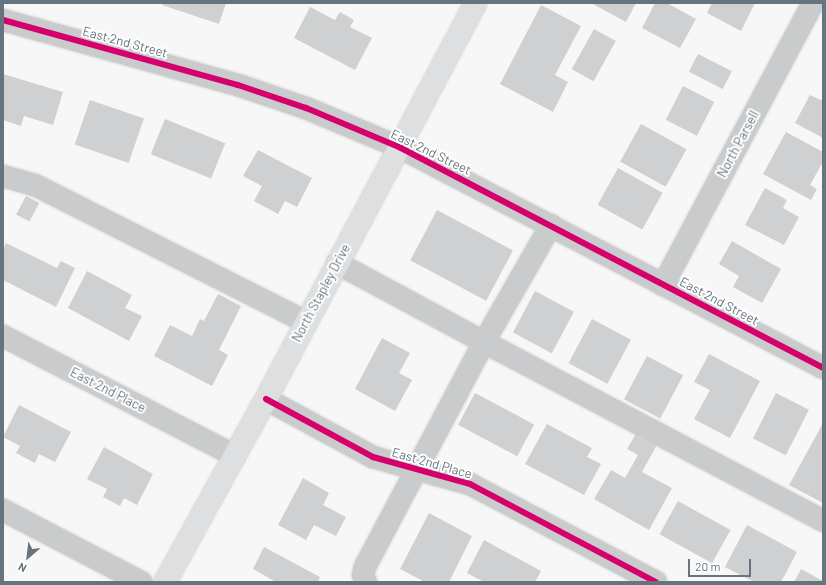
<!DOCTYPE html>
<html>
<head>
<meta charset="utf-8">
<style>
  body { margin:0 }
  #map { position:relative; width:826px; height:585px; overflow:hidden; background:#f7f7f7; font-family:Barlow,sans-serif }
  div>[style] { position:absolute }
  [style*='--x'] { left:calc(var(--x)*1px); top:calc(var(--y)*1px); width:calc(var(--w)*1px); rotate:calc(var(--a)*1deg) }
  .building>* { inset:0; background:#ced0d1; transform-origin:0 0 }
  .roads { filter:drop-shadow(0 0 1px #d3d4d4) drop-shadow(0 0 1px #d3d4d4) }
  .minor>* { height:22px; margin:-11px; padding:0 11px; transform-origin:11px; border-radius:11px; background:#cacbcc }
  .major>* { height:22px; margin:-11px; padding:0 11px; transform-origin:11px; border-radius:11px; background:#dedfe0 }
  .cycleway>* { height:6px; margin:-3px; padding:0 3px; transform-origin:3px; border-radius:3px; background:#d6006c }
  span { translate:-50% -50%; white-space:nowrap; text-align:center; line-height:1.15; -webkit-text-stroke:4px #fff; paint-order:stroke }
  .street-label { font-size:13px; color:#65747e }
  .frame { position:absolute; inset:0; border:4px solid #65747e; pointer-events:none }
  .north { position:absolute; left:8px; top:537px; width:40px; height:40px; -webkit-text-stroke:3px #fff; paint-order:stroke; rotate:208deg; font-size:11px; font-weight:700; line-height:16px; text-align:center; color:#65747e }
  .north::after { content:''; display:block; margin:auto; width:14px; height:18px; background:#65747e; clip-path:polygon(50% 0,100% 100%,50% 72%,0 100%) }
  .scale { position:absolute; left:688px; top:559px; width:63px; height:18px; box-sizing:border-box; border:2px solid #65747e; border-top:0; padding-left:5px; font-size:12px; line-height:14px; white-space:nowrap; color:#65747e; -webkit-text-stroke:3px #fff; paint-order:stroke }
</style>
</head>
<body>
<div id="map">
  <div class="building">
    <div style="clip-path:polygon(163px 3px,226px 3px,219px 24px,162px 5px)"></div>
    <div style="clip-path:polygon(591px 3px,636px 3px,626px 22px)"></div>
    <div style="clip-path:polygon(655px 3px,667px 3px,696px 19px,680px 48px,642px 28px)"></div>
    <div style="clip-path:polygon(712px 3px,755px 3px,741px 31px,707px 13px)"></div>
    <div style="clip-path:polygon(541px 5px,581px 26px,555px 75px,568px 82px,553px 112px,500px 84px)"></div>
    <div style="clip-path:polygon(310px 7px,335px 20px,340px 12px,354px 20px,350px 27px,372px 38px,355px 70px,294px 38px)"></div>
    <div style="left:594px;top:29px;width:25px;height:46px;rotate:29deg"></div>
    <div style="left:698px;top:54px;width:38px;height:20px;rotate:27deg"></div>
    <div style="clip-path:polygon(3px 74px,63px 92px,53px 125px,24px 116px,21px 126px,3px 120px)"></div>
    <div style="left:683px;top:86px;width:35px;height:38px;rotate:27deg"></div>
    <div style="clip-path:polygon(810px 95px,823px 101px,823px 138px,795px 123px)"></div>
    <div style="left:90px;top:100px;width:57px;height:47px;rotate:19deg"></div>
    <div style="left:165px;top:119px;width:65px;height:38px;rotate:22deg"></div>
    <div style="left:641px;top:124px;width:52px;height:43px;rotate:29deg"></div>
    <div style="clip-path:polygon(786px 132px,823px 152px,823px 162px,810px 185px,817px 189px,811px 200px,763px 174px)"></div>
    <div style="clip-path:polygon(258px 150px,312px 178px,297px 207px,285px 201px,278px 214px,254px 201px,262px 186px,243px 176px)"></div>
    <div style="left:618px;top:168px;width:51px;height:42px;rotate:29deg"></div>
    <div style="clip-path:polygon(765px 188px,787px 200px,783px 208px,799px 217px,784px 245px,745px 225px)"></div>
    <div style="left:26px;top:196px;width:15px;height:21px;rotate:28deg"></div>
    <div style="left:437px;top:210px;width:86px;height:57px;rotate:28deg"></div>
    <div style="clip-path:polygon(732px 241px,781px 269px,762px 303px,733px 287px,739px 276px,719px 264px)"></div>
    <div style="clip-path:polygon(6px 243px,57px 268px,61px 261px,75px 268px,56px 307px,3px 280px,3px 250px)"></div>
    <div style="clip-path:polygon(87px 271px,132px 295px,125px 308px,142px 316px,129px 341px,68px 308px)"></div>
    <div style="left:535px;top:291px;width:44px;height:47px;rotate:28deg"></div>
    <div style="clip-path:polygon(218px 294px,241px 306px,219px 350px,228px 355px,212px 386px,154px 356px,170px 325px,192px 336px,200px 319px,204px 321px)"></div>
    <div style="left:592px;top:319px;width:44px;height:50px;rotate:28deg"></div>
    <div style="clip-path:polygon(382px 338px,410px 353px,399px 373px,412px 380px,395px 411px,355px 389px)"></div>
    <div style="clip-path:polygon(709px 354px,760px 381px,730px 438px,694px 419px,710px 390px,694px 382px)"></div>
    <div style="left:647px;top:356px;width:41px;height:49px;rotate:28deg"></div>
    <div style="left:475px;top:393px;width:67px;height:36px;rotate:28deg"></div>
    <div style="left:776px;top:393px;width:37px;height:51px;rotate:27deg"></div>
    <div style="clip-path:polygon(19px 405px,71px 432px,55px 462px,39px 454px,35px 463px,16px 453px,20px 446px,3px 437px)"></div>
    <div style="clip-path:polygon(823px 423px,823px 503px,789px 485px)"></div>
    <div style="clip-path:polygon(547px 424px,592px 448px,587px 457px,601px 464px,584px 495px,525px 464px)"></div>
    <div style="clip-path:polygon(637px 432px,658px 443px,642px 472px,672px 488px,649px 530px,594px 499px,611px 470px,625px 478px,638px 455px,627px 449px)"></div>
    <div style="clip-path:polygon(104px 447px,153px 474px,137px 505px,124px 498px,120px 506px,103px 497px,107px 489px,87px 479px)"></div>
    <div style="clip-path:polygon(303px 478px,329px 493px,323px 505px,346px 517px,336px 536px,314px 525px,306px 540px,278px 525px)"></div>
    <div style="left:678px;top:501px;width:60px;height:38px;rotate:29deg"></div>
    <div style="clip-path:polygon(429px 513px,472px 536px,449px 582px,425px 582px,400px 569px)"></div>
    <div style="clip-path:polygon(747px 525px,797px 552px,781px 582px,754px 582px,725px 567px)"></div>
    <div style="clip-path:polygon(484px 540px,541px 571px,535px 582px,484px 582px,467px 573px)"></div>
    <div style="clip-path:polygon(264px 547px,320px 577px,318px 582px,276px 582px,253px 569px)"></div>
    <div style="clip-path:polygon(801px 569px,823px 581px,823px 582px,794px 582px)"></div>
  </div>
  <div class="roads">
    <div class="minor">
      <div style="--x:3;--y:20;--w:244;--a:15.5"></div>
      <div style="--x:238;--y:85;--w:72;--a:18.7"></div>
      <div style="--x:306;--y:108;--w:101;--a:22.8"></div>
      <div style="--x:399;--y:147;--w:478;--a:27.5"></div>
      <div style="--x:3;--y:176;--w:33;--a:16"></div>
      <div style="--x:35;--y:185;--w:304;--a:26.8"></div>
      <div style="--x:551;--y:225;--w:135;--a:119.8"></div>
      <div style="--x:484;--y:342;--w:383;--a:27.8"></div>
      <div style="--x:337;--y:263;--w:167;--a:28.3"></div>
      <div style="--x:484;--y:342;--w:255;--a:117.9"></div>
      <div style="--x:365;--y:567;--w:8;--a:104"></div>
      <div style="--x:363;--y:575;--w:8;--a:67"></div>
      <div style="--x:663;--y:285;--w:319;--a:-62"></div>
      <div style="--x:3;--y:336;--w:261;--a:27.3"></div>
      <div style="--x:266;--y:399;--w:122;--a:28.5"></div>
      <div style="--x:373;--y:457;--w:101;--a:15.6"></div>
      <div style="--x:470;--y:484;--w:210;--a:27.8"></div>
      <div style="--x:3;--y:510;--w:156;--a:27.6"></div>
    </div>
    <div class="major">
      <div style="--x:165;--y:582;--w:209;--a:-61.1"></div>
      <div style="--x:266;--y:399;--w:448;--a:-62.1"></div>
    </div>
  </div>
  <div class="cycleway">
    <div style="--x:3;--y:20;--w:244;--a:15.5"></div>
    <div style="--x:238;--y:85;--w:72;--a:18.7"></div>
    <div style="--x:306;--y:108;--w:101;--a:22.8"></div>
    <div style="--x:399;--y:147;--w:478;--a:27.5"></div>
    <div style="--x:266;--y:399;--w:122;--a:28.5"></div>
    <div style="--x:373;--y:457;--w:101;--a:15.6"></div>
    <div style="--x:470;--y:484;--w:210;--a:27.8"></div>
  </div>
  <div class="street-label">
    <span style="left:125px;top:42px;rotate:15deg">East 2nd Street</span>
    <span style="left:738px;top:144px;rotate:-62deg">North Parsell</span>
    <span style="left:431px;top:152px;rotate:26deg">East 2nd Street</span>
    <span style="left:321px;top:293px;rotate:-62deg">North Stapley Drive</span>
    <span style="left:719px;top:301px;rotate:28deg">East 2nd Street</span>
    <span style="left:108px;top:390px;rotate:27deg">East 2nd Place</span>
    <span style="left:432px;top:463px;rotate:16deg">East 2nd Place</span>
  </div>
  <div class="frame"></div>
  <div class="north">N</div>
  <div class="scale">20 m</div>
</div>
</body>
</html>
